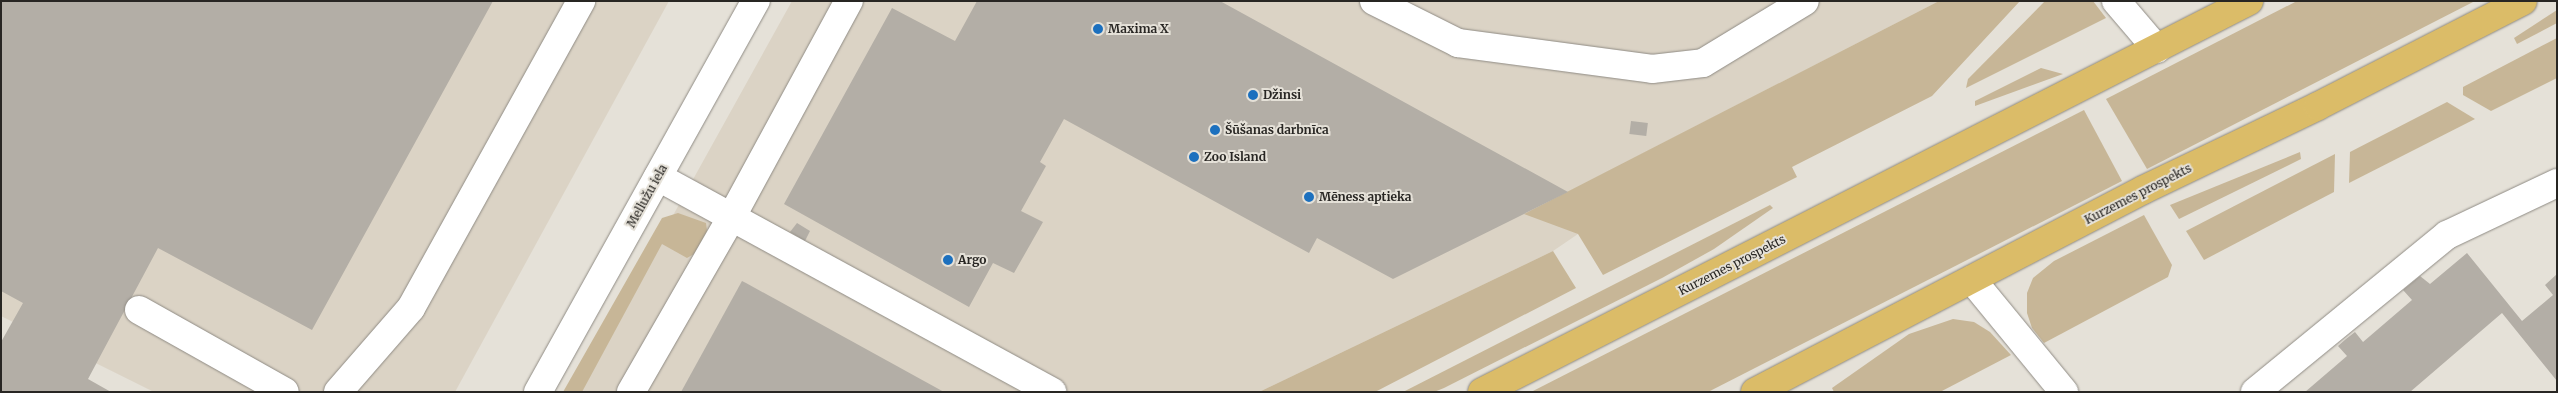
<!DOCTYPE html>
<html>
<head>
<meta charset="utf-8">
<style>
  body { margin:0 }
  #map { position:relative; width:2558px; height:393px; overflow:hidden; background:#e5e1d8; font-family:Merriweather,serif }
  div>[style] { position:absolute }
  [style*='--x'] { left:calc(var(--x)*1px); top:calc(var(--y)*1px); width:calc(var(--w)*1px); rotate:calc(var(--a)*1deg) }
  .built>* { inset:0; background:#dbd3c5 }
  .green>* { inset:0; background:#c7b697 }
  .building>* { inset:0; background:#b3aea6; transform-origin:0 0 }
  .roads { filter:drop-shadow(0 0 1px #8f8b84) drop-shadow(0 0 1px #8f8b84) }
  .minor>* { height:28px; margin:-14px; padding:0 14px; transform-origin:14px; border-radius:14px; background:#fff }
  .major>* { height:28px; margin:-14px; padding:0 14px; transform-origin:14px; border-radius:14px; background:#dbbc68 }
  .dots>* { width:14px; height:14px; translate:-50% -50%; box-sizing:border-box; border:2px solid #e5e1d8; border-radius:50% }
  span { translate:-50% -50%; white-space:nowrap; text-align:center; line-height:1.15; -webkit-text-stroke:4px #e5e1d8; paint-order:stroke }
  .poi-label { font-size:12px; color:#282623; font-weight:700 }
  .left { translate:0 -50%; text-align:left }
  .street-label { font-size:12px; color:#282623 }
  .frame { position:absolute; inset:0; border:2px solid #282623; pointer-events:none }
</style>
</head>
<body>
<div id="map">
  <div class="built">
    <div style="clip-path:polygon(1px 1px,669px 1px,455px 392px,154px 392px,1px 316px)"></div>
    <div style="clip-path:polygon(792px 1px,1939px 1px,1568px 192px,1578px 234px,1553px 251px,1259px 392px,575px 392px)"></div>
  </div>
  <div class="green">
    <div style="clip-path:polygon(1939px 1px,2020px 1px,1932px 96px,1792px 167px,1797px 177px,1603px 275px,1578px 234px,1524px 214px)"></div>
    <div style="clip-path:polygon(2045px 1px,2093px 1px,2106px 18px,1966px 88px,1968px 79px)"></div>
    <div style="clip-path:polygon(2297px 1px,2475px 1px,2147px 169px,2106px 99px)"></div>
    <div style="clip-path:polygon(2557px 10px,2557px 23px,2517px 44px,2514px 38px)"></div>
    <div style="clip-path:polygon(2557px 38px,2557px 78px,2491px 111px,2463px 95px,2463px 87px)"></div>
    <div style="clip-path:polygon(2041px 68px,2063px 74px,1975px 106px,1975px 101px)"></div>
    <div style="clip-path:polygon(2447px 102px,2475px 119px,2349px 183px,2350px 152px)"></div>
    <div style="clip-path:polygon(2084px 110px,2122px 181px,1920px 284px,1708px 392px,1531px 392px)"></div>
    <div style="clip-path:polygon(2300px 152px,2301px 159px,2179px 219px,2170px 205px)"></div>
    <div style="clip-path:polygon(2335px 154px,2334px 192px,2204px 260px,2186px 231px)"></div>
    <div style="clip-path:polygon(1770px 205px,1773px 208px,1714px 249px,1662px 278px,1444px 388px,1434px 392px,1403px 392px)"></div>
    <div style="clip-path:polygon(678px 213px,706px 223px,707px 231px,694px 254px,687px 258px,662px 244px,582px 392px,563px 392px,662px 218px)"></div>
    <div style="clip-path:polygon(2144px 215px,2172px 265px,2168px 277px,2044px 343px,2032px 328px,2027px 313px,2027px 293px,2033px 278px,2054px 261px)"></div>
    <div style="clip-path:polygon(1553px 251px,1576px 288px,1375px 392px,1259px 392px)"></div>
    <div style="clip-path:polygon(1953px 319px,1974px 322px,1990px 332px,2011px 355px,1940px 392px,1834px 392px,1832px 388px,1909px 334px)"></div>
  </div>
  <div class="building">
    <div style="clip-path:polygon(1px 1px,493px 1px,312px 330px,158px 248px,88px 379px,111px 392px,1px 392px,1px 342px,23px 303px,1px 291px)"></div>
    <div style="clip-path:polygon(977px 1px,1220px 1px,1568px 192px,1393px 279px,1317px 238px,1309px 253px,1064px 119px,1040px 162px,1046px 166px,1021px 211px,1043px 222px,1014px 273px,993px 263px,969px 307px,784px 204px,892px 8px,955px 41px)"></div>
    <div style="left:1631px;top:121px;width:17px;height:13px;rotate:7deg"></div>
    <div style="clip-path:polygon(797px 223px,810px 231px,805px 241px,790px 232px)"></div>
    <div style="clip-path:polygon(2467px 253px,2522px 321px,2553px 295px,2545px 285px,2557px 274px,2557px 381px,2502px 313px,2410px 392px,2305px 392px,2347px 356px,2338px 346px,2346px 339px,2355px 332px,2363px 342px,2412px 300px,2403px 290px,2420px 276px,2430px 284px)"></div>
    <div style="clip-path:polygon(742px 281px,746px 283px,944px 392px,681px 392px)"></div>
  </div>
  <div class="roads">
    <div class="minor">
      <div style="--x:1374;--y:1;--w:94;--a:26.6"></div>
      <div style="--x:1458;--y:43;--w:196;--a:7.6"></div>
      <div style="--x:1652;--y:69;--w:51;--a:-6.7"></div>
      <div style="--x:1703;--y:63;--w:119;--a:-31.3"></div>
      <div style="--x:2116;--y:1;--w:63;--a:49.5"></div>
      <div style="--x:658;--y:177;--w:449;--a:28.6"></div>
      <div style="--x:1972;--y:280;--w:145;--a:50.6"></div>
      <div style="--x:139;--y:310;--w:167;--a:29.3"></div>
      <div style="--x:338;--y:392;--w:111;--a:-49"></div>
      <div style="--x:411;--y:308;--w:351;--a:-61"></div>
      <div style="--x:538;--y:392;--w:448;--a:-60.9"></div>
      <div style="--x:631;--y:392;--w:201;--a:-60.1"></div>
      <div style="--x:731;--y:218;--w:247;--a:-61.5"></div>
      <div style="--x:2255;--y:392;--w:248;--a:-39.3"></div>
      <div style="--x:2447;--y:235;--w:122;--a:-25.3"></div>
    </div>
    <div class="major">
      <div style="--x:1482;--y:392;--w:861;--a:-27.01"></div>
      <div style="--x:1755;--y:392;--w:437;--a:-27.5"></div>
      <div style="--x:2143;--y:190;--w:194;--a:-25.6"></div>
      <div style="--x:2318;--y:106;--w:230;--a:-27.1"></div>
    </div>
  </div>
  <div class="dots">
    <div style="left:1098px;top:29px;background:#1c70be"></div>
    <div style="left:1253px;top:95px;background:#1c70be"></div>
    <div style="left:1215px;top:130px;background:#1c70be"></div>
    <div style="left:1194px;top:157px;background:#1c70be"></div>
    <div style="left:1309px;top:197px;background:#1c70be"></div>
    <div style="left:948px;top:260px;background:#1c70be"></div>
  </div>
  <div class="poi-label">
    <span class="left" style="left:1108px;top:29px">Maxima X</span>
    <span class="left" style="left:1263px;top:95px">Džinsi</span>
    <span class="left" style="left:1225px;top:130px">Šūšanas darbnīca</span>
    <span class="left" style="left:1204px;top:157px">Zoo Island</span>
    <span class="left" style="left:1319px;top:197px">Mēness aptieka</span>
    <span class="left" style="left:958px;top:260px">Argo</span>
  </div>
  <div class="street-label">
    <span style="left:2138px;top:194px;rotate:-27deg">Kurzemes prospekts</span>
    <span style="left:647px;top:196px;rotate:-61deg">Mellužu iela</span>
    <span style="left:1732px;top:265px;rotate:-27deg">Kurzemes prospekts</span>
  </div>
  <div class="frame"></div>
</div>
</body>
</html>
